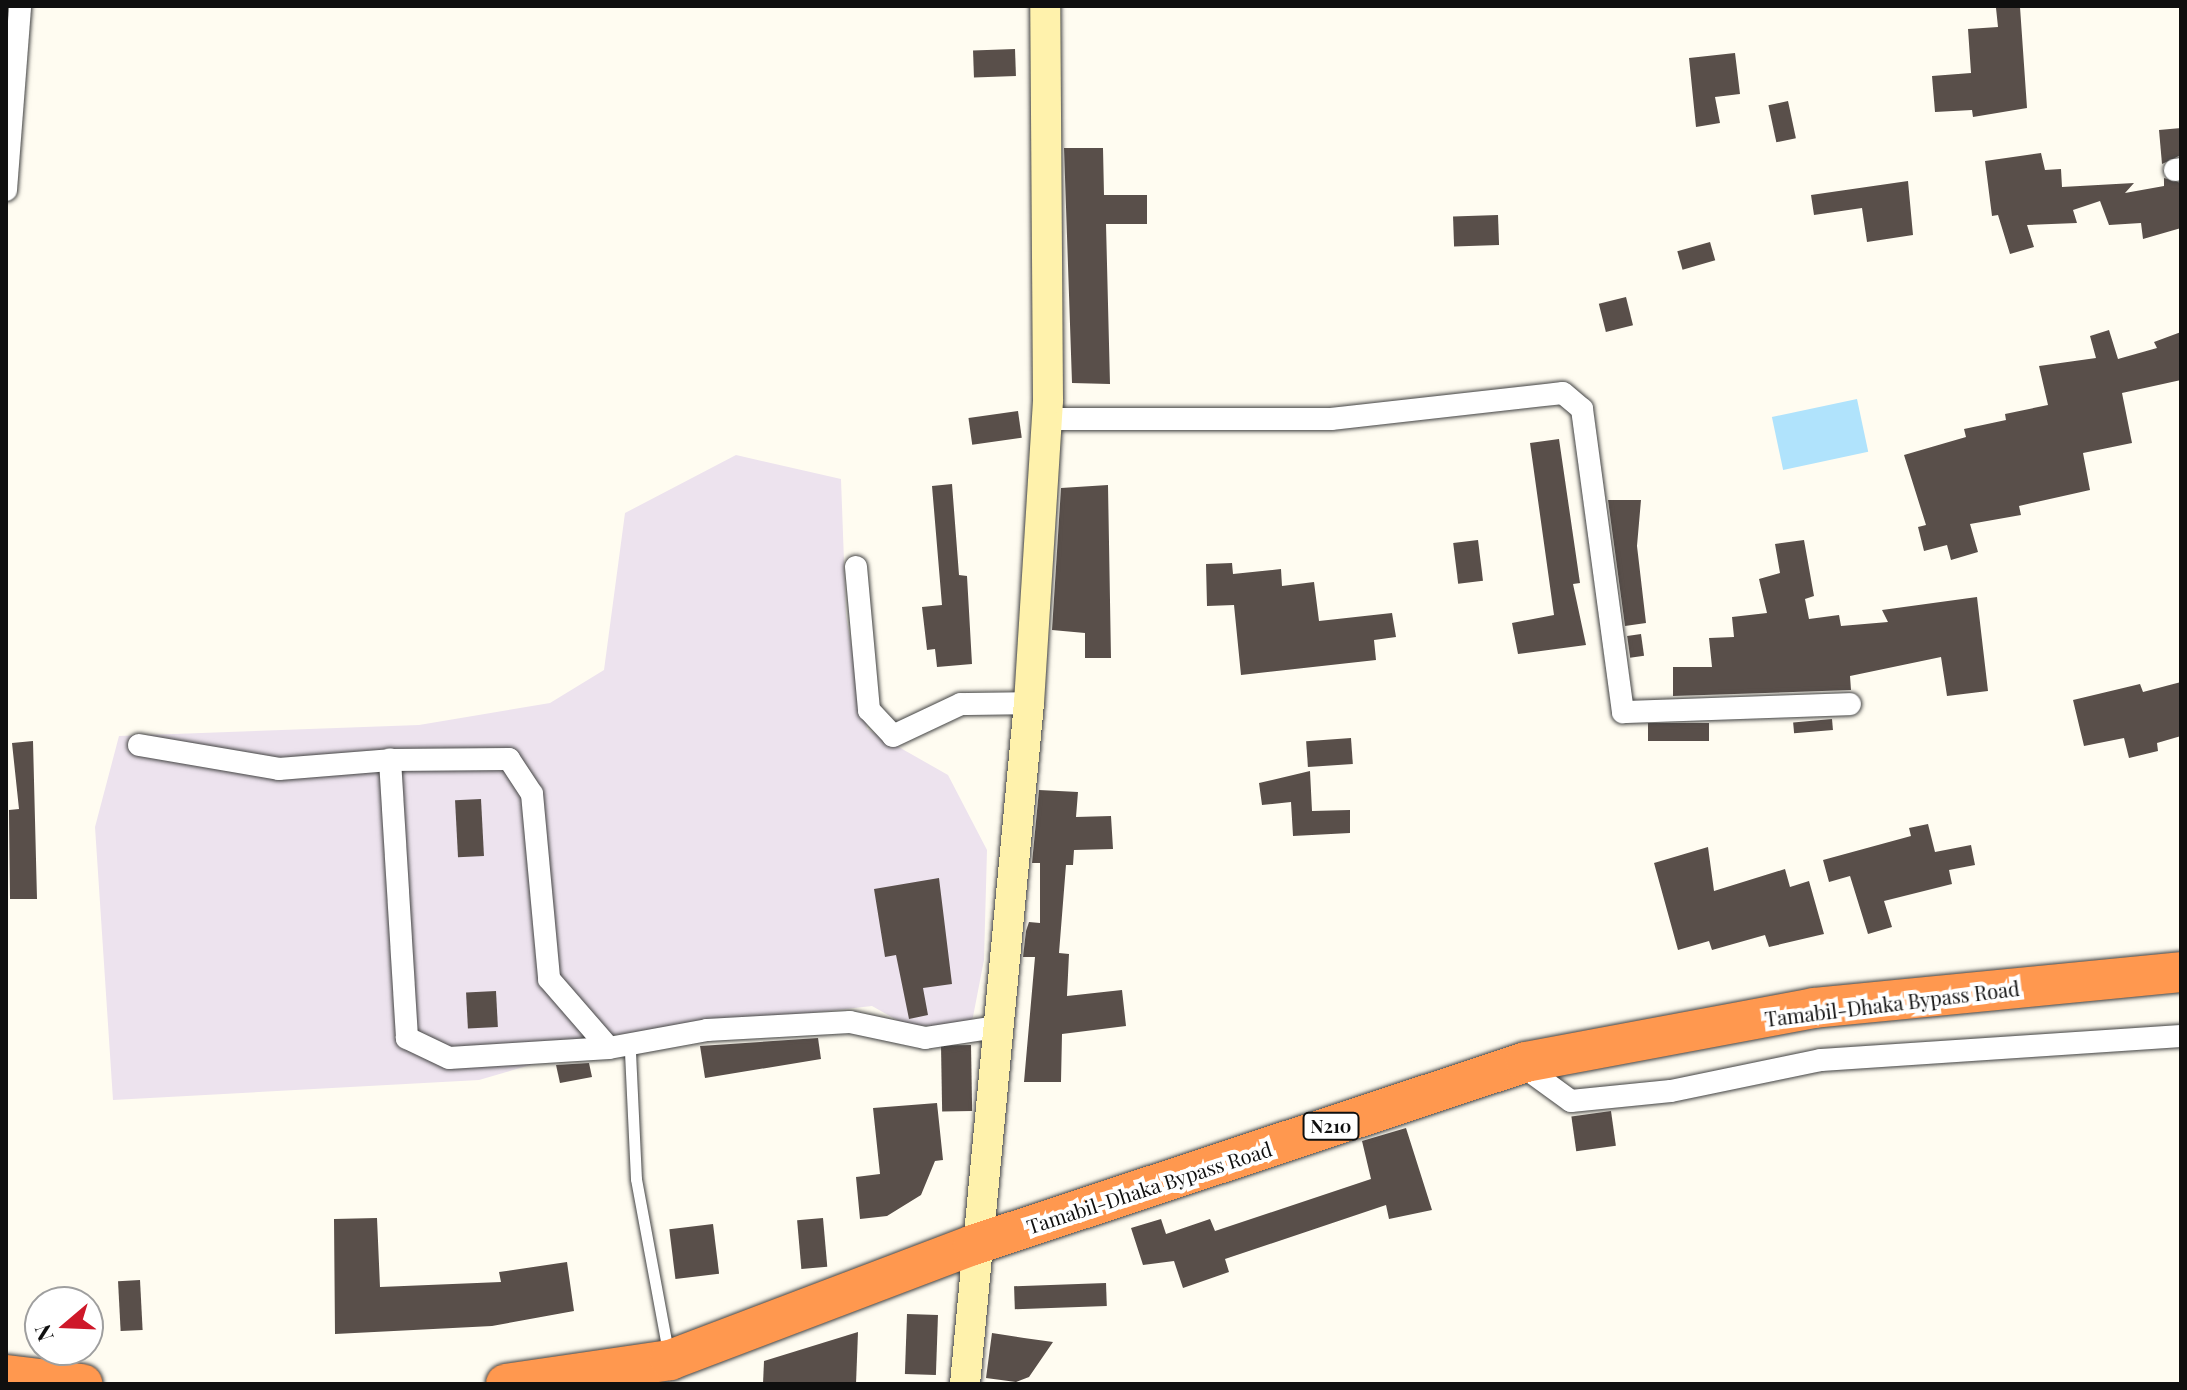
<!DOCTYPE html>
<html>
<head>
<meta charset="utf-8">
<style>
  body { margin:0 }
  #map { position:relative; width:2187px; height:1390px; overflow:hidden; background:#fffcf1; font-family:"Playfair Display",serif }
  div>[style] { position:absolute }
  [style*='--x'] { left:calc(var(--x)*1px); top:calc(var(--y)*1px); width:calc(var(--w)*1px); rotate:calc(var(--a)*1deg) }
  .industrial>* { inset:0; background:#ede3ee }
  .water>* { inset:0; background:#b0e3fc; transform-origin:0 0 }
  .building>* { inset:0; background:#594f4a; transform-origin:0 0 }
  .roads { filter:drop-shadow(0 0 2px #424242) drop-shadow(0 0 2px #424242) }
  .lane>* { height:11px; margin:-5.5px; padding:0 5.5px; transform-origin:5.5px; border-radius:5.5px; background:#fff }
  .street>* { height:22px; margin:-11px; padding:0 11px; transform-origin:11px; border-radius:11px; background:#fff }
  .secondary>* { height:30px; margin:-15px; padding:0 15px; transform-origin:15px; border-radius:15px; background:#fff2ac }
  .highway>* { height:40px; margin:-20px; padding:0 20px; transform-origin:20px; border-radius:20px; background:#ff984f }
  span { translate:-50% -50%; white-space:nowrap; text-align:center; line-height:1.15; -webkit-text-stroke:8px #fff; paint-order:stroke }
  .shield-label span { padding:2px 6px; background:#fff; border:2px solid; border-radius:6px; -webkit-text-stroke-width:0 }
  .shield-label { font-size:18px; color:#0f0f0f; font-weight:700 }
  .street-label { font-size:20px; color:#0f0f0f }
  .frame { position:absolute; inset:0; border:8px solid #0f0f0f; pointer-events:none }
  .north { position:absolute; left:24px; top:1286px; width:80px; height:80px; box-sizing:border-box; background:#fff; border:2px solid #9f9f9f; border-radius:50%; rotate:251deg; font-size:22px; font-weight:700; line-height:32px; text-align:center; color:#0f0f0f }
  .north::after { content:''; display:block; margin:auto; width:28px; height:36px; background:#ce1829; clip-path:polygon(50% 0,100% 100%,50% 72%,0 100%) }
</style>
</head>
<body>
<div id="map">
  <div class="industrial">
    <div style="clip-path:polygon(736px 455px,841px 479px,846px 616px,867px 729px,948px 775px,987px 850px,984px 960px,972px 1022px,952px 1028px,904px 1024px,872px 1006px,570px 1040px,530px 1065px,479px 1080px,113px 1100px,95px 827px,119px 736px,419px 725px,550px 703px,604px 670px,625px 513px)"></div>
  </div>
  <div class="water">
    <div style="left:1857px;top:399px;width:54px;height:87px;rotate:78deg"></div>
  </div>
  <div class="building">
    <div style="clip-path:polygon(2020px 7px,2027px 108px,1973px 117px,1972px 110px,1935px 112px,1932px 76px,1971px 73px,1968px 29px,1998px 27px,1996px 8px)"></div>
    <div style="left:1015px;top:49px;width:27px;height:42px;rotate:88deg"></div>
    <div style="clip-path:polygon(1735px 53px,1740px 94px,1715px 97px,1720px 123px,1696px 127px,1689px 58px)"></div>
    <div style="left:1788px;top:101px;width:38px;height:20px;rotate:78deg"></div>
    <div style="clip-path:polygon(2181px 128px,2181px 155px,2162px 164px,2159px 130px)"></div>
    <div style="clip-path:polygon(1064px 148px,1103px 148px,1104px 195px,1147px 195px,1147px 224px,1106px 224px,1110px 384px,1072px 383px)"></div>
    <div style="clip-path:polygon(2041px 153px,2045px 170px,2061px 169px,2062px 187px,2134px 183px,2125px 193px,2164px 186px,2164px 178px,2181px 183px,2181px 228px,2143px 239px,2141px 223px,2109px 225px,2100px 201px,2073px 210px,2077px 223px,2027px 225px,2034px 247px,2010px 254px,1998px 215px,1992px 216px,1985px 161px)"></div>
    <div style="clip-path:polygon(1908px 181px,1913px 235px,1867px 242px,1862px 208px,1814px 215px,1811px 195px)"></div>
    <div style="left:1498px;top:215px;width:30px;height:45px;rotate:88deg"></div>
    <div style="left:1710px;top:242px;width:19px;height:34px;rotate:74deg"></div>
    <div style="left:1626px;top:297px;width:29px;height:28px;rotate:76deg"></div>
    <div style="clip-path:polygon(2109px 330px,2118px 359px,2157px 348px,2154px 342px,2181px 332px,2181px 380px,2122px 393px,2132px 443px,2083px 453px,2090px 490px,2019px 506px,2021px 515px,1970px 524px,1978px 552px,1951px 560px,1947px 545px,1924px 551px,1918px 527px,1926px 525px,1904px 455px,1966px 437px,1964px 429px,2006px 420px,2005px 414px,2048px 405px,2039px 366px,2096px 358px,2090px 336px)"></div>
    <div style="left:1018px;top:411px;width:27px;height:50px;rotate:82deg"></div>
    <div style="clip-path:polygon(1559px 439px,1580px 583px,1573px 584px,1586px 645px,1518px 654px,1512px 623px,1554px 615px,1530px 443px)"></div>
    <div style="clip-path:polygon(952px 484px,959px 575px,967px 576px,972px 664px,937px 667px,935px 649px,927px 650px,922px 607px,942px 605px,932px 486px)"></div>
    <div style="clip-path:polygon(1108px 485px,1111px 658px,1085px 658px,1085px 633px,1052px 630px,1061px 488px)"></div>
    <div style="clip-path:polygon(1608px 500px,1641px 500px,1637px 546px,1646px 623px,1625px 626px)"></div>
    <div style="left:1478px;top:540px;width:41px;height:25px;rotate:83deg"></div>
    <div style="clip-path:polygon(1804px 540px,1814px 596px,1805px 599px,1809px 619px,1839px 615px,1841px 626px,1888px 622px,1882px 610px,1977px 597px,1988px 691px,1947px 696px,1941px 657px,1850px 676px,1851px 690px,1673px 696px,1673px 667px,1712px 667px,1709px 638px,1734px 637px,1732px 617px,1767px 613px,1759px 579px,1780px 573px,1775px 544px)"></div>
    <div style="clip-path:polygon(1232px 563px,1233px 574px,1281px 569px,1282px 586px,1314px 582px,1319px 621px,1392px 613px,1396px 637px,1374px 640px,1376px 660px,1241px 675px,1234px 605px,1207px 606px,1206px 564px)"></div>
    <div style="left:1641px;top:634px;width:22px;height:14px;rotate:82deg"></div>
    <div style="clip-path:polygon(2181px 682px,2181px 736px,2157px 743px,2158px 751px,2129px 758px,2124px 738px,2084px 746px,2073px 700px,2140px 684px,2143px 692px)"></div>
    <div style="left:1832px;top:719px;width:11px;height:39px;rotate:85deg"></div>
    <div style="left:1709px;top:723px;width:18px;height:61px;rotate:90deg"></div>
    <div style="left:1351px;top:738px;width:26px;height:45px;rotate:86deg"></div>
    <div style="clip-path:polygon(33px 741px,37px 899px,10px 899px,9px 810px,19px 809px,12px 743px)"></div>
    <div style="clip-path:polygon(1310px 771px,1312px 811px,1350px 810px,1350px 833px,1293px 836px,1291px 802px,1262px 805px,1259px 783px)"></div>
    <div style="clip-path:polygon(1039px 790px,1078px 792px,1076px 817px,1111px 816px,1113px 849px,1074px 850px,1073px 865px,1066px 865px,1059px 953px,1069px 954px,1067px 996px,1122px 990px,1126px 1026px,1062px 1034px,1061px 1082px,1024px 1082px,1035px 957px,1023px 957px,1026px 931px,1029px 922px,1040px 923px,1040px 863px,1032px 863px)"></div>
    <div style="left:481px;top:799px;width:57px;height:26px;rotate:87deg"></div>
    <div style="clip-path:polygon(1928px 824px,1935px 852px,1971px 845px,1975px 865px,1949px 870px,1952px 884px,1884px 901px,1892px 927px,1868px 934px,1850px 876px,1829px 882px,1823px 860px,1911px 836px,1909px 828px)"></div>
    <div style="clip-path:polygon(1708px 847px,1714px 891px,1785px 869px,1790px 887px,1809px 881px,1824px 934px,1769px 947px,1765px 935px,1712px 950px,1709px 941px,1678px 950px,1654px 863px)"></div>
    <div style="clip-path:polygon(939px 878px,952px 984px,923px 988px,928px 1015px,909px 1019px,896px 955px,885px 957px,874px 889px)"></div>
    <div style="left:496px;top:991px;width:36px;height:30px;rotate:87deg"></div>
    <div style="clip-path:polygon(818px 1038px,821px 1059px,705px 1078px,700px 1046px)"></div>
    <div style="left:971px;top:1045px;width:66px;height:30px;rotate:89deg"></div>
    <div style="clip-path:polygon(589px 1063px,592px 1077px,560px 1083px,556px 1065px)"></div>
    <div style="clip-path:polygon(937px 1103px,943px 1160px,935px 1161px,921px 1195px,887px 1216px,860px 1219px,856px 1177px,880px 1174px,873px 1108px)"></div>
    <div style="left:1611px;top:1111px;width:35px;height:40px;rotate:82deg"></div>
    <div style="clip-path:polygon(1406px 1128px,1432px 1210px,1389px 1219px,1386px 1205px,1225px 1259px,1229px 1272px,1183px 1288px,1174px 1261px,1143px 1265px,1131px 1228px,1161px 1219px,1166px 1234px,1210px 1219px,1215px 1231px,1371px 1179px,1362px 1141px)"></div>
    <div style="clip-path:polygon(377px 1218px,380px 1287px,501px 1282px,499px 1272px,567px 1262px,574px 1311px,492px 1326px,335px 1334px,334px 1219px)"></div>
    <div style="left:823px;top:1218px;width:49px;height:26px;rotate:85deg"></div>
    <div style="left:713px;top:1224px;width:50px;height:44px;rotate:83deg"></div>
    <div style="left:140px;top:1280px;width:50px;height:22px;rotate:87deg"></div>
    <div style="left:1106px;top:1283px;width:23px;height:92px;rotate:88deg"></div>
    <div style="left:907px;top:1314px;width:31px;height:60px;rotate:2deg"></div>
    <div style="clip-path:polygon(858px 1332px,856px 1384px,763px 1384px,764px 1361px)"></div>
    <div style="clip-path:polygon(992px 1333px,1024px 1338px,1053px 1342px,1029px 1377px,1016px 1382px,986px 1378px)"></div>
  </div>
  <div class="roads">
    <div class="lane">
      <div style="--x:630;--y:1052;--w:127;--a:87.3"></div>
      <div style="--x:636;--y:1179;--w:176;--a:79.5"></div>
    </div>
    <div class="street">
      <div style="--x:2175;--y:170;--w:6;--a:-9"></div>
      <div style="--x:6;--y:190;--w:185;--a:-85.6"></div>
      <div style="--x:1046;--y:419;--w:285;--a:0"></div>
      <div style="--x:1331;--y:419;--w:233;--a:-6.4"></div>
      <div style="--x:1563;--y:393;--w:25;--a:40"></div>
      <div style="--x:1582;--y:409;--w:306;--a:82.3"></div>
      <div style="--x:1623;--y:712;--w:227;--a:-2"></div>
      <div style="--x:856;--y:567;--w:144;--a:84.8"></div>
      <div style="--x:869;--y:710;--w:35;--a:47"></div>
      <div style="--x:893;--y:736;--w:75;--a:-25.2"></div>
      <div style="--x:961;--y:704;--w:68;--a:-0.8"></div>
      <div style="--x:139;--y:745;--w:142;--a:9.7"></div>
      <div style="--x:279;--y:769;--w:111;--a:-4.6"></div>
      <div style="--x:609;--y:1048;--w:160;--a:176.4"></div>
      <div style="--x:449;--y:1058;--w:47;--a:-154.5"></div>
      <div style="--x:407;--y:1038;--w:279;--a:-93.5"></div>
      <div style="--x:390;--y:760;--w:119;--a:-0.5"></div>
      <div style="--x:509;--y:759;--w:42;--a:56.7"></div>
      <div style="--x:532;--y:794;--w:186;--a:84.7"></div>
      <div style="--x:549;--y:979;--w:91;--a:49"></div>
      <div style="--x:609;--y:1048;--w:100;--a:-10.4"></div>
      <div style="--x:707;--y:1030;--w:143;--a:-3.2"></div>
      <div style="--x:850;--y:1022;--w:77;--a:12"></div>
      <div style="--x:925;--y:1038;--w:73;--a:-8.7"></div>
      <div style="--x:1520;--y:1064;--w:63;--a:36"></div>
      <div style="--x:1571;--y:1101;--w:100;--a:-5.7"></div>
      <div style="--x:1671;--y:1091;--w:153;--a:-11.7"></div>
      <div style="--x:1821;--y:1060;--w:361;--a:-3.8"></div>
    </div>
    <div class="secondary">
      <div style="--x:965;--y:1384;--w:684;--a:-84.63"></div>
      <div style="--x:1029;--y:703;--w:304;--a:-86.4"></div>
      <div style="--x:1048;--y:400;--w:394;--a:-90.4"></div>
    </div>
    <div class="highway">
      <div style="--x:6;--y:1375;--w:77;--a:6.8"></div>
      <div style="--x:506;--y:1384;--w:166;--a:-8.3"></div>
      <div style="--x:670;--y:1360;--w:324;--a:-20.8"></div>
      <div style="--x:973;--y:1245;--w:582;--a:-18.31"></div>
      <div style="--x:1526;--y:1062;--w:293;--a:-10.6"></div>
      <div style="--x:1814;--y:1008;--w:369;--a:-5.6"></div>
    </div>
  </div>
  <div class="shield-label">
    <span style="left:1331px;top:1126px">N210</span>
  </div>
  <div class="street-label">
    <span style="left:1892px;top:1003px;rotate:-7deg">Tamabil-Dhaka Bypass Road</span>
    <span style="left:1149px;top:1187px;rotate:-18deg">Tamabil-Dhaka Bypass Road</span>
  </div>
  <div class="frame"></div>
  <div class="north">N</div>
</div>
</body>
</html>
